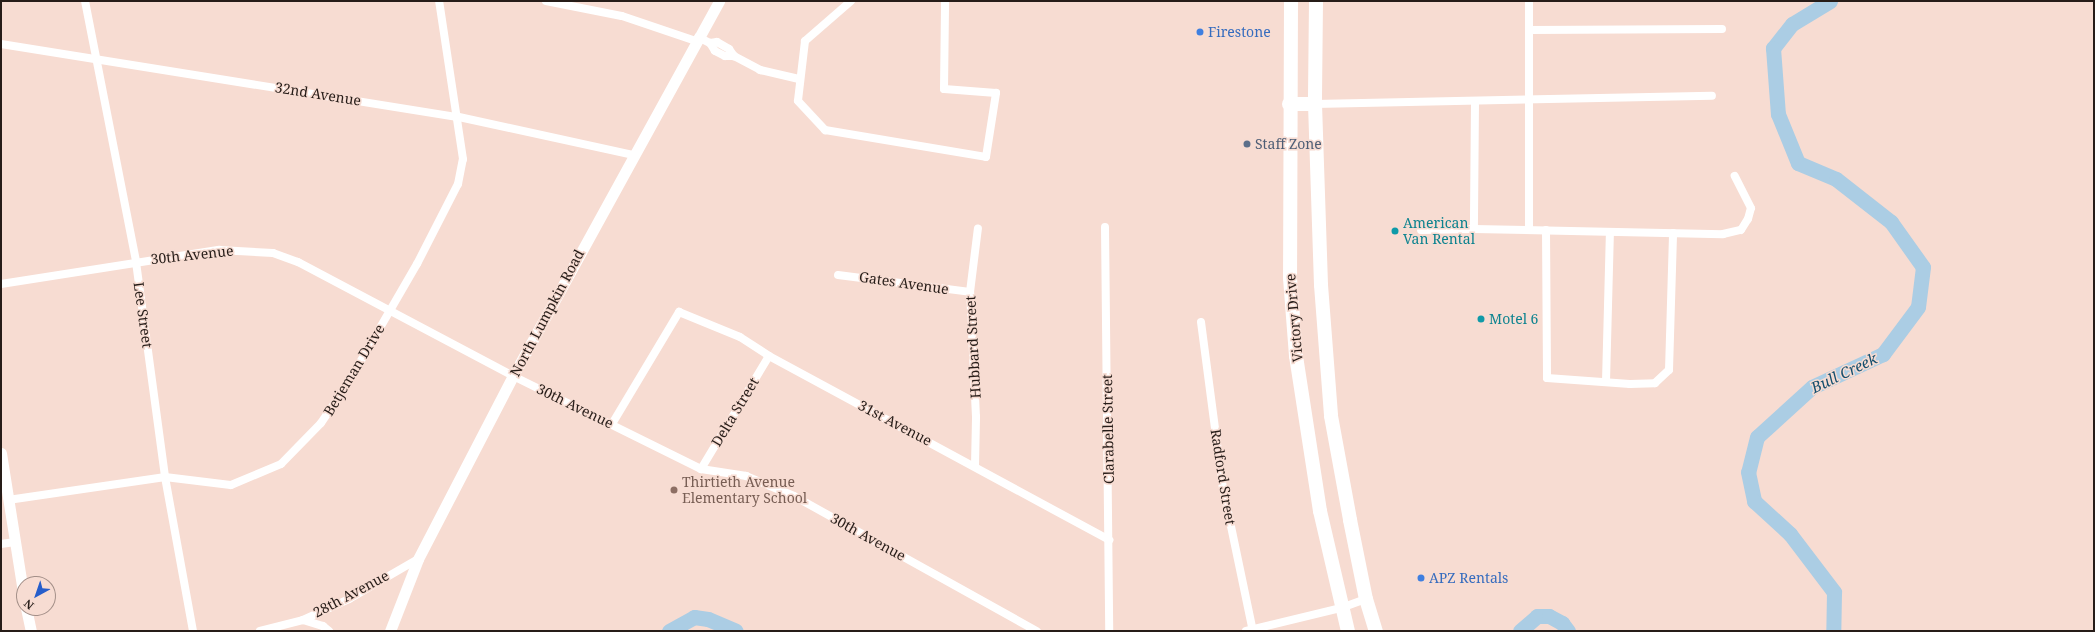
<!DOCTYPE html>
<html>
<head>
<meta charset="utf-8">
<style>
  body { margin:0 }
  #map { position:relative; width:2095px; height:632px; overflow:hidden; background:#f7dcd2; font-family:"Noto Serif",serif }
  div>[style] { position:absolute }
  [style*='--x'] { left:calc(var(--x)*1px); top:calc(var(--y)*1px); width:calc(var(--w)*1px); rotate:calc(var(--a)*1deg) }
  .river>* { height:15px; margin:-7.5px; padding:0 7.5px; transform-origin:7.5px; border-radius:7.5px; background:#abcde4 }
  .street>* { height:8px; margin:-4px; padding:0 4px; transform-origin:4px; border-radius:4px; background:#fff }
  .secondary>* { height:11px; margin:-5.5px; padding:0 5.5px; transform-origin:5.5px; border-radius:5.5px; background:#fff }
  .highway>* { height:14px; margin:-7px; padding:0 7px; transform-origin:7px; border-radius:7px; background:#fff }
  .dots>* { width:11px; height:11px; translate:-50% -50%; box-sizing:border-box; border:2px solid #f7dcd2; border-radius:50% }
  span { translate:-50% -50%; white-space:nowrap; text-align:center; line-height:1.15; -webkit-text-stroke:3px #f7dcd2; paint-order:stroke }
  .shop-label { font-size:14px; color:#366cbe }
  .left { translate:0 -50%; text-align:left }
  .street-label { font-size:14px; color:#261c18 }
  .service-label { font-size:14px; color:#4e5e75 }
  .culture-label { font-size:14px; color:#0d838f }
  .education-label { font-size:14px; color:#785e54 }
  .water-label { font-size:15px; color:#134e6e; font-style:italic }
  .frame { position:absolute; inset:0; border:2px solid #261c18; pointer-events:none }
  .north { position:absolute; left:16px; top:576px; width:40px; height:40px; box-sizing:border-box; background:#f7dcd2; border:1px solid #a38f88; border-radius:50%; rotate:220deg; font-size:11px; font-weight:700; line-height:16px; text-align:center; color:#261c18 }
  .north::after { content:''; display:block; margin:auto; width:14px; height:18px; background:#265ecb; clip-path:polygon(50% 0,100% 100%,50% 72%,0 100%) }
</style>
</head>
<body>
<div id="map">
  <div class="river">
    <div style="--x:1830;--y:1;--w:44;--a:148.8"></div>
    <div style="--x:1792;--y:24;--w:31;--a:128"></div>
    <div style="--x:1773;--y:48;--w:66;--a:85.7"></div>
    <div style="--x:1778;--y:114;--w:53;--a:67.8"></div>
    <div style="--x:1798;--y:163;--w:41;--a:22.8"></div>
    <div style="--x:1836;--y:179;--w:70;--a:38"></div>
    <div style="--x:1891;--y:222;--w:55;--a:54.6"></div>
    <div style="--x:1923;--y:267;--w:40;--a:97.1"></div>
    <div style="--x:1918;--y:307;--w:59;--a:126.7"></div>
    <div style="--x:1883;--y:354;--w:78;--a:155.1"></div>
    <div style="--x:1812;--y:387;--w:74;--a:137.7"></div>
    <div style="--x:1757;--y:437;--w:36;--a:104"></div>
    <div style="--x:1748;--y:472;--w:30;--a:78"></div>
    <div style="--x:1754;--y:501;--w:49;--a:42.5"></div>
    <div style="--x:1790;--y:534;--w:73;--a:52.8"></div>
    <div style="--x:1834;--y:592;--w:39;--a:91"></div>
    <div style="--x:669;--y:631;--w:29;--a:-29"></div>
    <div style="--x:694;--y:617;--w:14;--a:8"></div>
    <div style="--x:708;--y:619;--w:30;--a:23"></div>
    <div style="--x:1520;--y:631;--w:23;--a:-41"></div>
    <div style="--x:1537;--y:616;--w:12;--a:0"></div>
    <div style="--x:1549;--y:616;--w:15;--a:28"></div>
    <div style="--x:1562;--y:623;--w:10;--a:53"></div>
  </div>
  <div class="street">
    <div style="--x:85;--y:1;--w:266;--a:78.9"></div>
    <div style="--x:136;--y:262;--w:217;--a:82.3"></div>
    <div style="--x:165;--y:477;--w:157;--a:79.7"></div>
    <div style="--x:546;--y:1;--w:77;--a:11.2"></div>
    <div style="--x:622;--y:16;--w:78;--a:18.7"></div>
    <div style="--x:851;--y:1;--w:61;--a:139"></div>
    <div style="--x:805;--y:41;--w:60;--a:96.7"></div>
    <div style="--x:798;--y:101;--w:40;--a:47"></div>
    <div style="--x:825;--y:130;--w:163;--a:9.5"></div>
    <div style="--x:986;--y:157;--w:65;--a:-81.1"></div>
    <div style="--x:996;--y:93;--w:52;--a:-175.6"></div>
    <div style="--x:944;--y:89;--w:88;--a:-89.3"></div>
    <div style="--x:1529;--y:30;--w:193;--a:-0.3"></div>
    <div style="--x:698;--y:37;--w:13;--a:27"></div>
    <div style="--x:710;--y:43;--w:9;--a:58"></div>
    <div style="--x:715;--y:51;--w:11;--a:27"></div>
    <div style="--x:725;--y:56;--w:9;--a:0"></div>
    <div style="--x:734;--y:56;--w:30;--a:28"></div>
    <div style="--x:760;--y:70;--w:40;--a:13"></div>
    <div style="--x:710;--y:43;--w:7;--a:-8"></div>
    <div style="--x:717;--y:42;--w:14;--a:30"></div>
    <div style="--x:729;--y:49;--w:9;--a:54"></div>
    <div style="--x:1;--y:44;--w:464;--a:9.1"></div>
    <div style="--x:459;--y:117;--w:179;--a:12.3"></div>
    <div style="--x:1475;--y:102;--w:127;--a:90.5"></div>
    <div style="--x:1474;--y:229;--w:249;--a:1.2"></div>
    <div style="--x:1723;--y:234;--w:18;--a:-13"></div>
    <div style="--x:1741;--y:230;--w:13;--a:-58"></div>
    <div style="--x:1748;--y:219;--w:11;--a:-75"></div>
    <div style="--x:1751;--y:208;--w:36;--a:-117"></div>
    <div style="--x:1315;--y:104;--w:397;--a:-1.2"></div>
    <div style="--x:1105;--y:227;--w:404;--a:89.4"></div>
    <div style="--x:1421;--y:230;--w:53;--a:-1.1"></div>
    <div style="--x:1529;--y:230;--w:229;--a:-90"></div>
    <div style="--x:1546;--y:230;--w:148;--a:89.6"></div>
    <div style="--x:1547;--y:378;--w:83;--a:4.1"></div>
    <div style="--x:1630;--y:384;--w:25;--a:-2"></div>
    <div style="--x:1655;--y:383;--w:19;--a:-43"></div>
    <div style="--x:1669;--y:370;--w:137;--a:-88.3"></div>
    <div style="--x:838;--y:275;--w:133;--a:7.3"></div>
    <div style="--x:1;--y:284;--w:221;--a:-8.9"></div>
    <div style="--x:219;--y:250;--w:54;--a:3.2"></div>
    <div style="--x:273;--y:253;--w:27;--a:20"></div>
    <div style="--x:298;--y:262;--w:243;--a:27.9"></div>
    <div style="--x:513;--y:376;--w:210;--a:26.3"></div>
    <div style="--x:701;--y:469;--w:46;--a:8.8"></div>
    <div style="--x:746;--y:476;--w:52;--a:22.6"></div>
    <div style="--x:794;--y:496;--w:278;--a:29.1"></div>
    <div style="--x:1201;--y:322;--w:167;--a:82.5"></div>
    <div style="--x:1223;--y:488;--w:146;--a:78.2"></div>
    <div style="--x:1606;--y:382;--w:150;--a:-88.5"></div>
    <div style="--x:612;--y:424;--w:131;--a:-59.1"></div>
    <div style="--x:679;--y:312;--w:66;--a:22.3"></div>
    <div style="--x:740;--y:337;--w:35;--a:33"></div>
    <div style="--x:769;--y:356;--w:387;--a:28.4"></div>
    <div style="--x:975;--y:466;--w:49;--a:-88.8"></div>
    <div style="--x:976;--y:417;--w:125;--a:-92.7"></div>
    <div style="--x:970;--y:292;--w:64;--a:-82.9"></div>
    <div style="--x:701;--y:469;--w:132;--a:-59"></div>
    <div style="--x:8;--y:500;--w:159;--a:-8.3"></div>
    <div style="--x:165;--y:477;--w:66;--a:6.9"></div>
    <div style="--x:231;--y:485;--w:54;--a:-22.8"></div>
    <div style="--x:281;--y:464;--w:57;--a:-45.7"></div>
    <div style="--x:321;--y:423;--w:48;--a:-56"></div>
    <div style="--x:348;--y:383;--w:138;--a:-59.9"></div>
    <div style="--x:417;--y:264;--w:90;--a:-62.9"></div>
    <div style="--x:458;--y:184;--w:25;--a:-79"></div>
    <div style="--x:463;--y:159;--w:160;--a:-98.6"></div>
    <div style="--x:1;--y:544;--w:14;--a:-8"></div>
    <div style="--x:303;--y:620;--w:21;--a:17"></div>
    <div style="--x:323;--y:626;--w:8;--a:40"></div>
    <div style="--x:260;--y:631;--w:44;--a:-14.3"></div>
    <div style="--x:303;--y:620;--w:51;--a:-24.5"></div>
    <div style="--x:349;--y:599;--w:80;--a:-30.1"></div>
    <div style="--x:1246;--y:631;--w:98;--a:-13.6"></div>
    <div style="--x:1341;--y:608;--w:27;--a:-20"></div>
  </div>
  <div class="secondary">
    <div style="--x:1;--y:453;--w:147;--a:81"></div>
    <div style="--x:26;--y:608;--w:24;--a:78"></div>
    <div style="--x:390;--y:631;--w:77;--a:-68.7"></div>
    <div style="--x:418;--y:559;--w:206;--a:-62.6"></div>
    <div style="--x:513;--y:376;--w:428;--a:-61.2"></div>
  </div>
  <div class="highway">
    <div style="--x:1291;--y:1;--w:277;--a:90.2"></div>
    <div style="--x:1290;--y:278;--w:78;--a:85.6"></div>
    <div style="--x:1296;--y:356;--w:157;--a:81.2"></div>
    <div style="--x:1320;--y:511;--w:123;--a:76.9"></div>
    <div style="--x:1316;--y:1;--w:103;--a:90.6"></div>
    <div style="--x:1315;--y:104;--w:181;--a:88.1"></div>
    <div style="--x:1321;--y:285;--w:131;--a:85.6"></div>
    <div style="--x:1331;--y:416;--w:106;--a:79.6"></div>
    <div style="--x:1350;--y:520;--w:81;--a:78.6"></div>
    <div style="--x:1366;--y:599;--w:34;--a:73"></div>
    <div style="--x:1289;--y:104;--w:26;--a:0"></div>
  </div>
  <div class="dots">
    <div style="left:1200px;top:32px;background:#3f7fe0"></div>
    <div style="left:1247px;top:144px;background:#5c6f8a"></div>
    <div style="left:1395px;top:231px;background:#0f9aa8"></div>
    <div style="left:1481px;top:319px;background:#0f9aa8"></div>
    <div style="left:674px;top:490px;background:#8d6e63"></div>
    <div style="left:1421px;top:578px;background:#3f7fe0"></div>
  </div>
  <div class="shop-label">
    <span class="left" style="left:1208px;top:32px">Firestone</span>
    <span class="left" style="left:1429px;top:578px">APZ Rentals</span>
  </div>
  <div class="street-label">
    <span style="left:318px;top:94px;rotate:9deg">32nd Avenue</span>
    <span style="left:192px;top:255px;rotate:-6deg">30th Avenue</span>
    <span style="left:904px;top:283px;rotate:8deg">Gates Avenue</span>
    <span style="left:547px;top:313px;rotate:-62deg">North Lumpkin Road</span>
    <span style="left:143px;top:315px;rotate:82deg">Lee Street</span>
    <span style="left:1294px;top:318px;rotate:-95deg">Victory Drive</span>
    <span style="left:973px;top:347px;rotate:-93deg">Hubbard Street</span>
    <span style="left:354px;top:370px;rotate:-59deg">Betjeman Drive</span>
    <span style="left:575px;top:406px;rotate:26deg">30th Avenue</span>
    <span style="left:735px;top:412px;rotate:-59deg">Delta Street</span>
    <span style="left:895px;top:423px;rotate:28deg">31st Avenue</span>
    <span style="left:1108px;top:429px;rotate:-91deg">Clarabelle Street</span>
    <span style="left:1223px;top:477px;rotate:81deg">Radford Street</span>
    <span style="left:868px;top:537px;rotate:29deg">30th Avenue</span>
    <span style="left:351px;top:594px;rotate:-28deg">28th Avenue</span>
  </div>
  <div class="service-label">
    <span class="left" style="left:1255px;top:144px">Staff Zone</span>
  </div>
  <div class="culture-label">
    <span class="left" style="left:1403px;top:231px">American<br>Van Rental</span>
    <span class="left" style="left:1489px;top:319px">Motel 6</span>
  </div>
  <div class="education-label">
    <span class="left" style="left:682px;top:490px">Thirtieth Avenue<br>Elementary School</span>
  </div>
  <div class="water-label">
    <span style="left:1844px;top:373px;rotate:-26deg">Bull Creek</span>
  </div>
  <div class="frame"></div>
  <div class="north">N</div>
</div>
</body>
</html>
